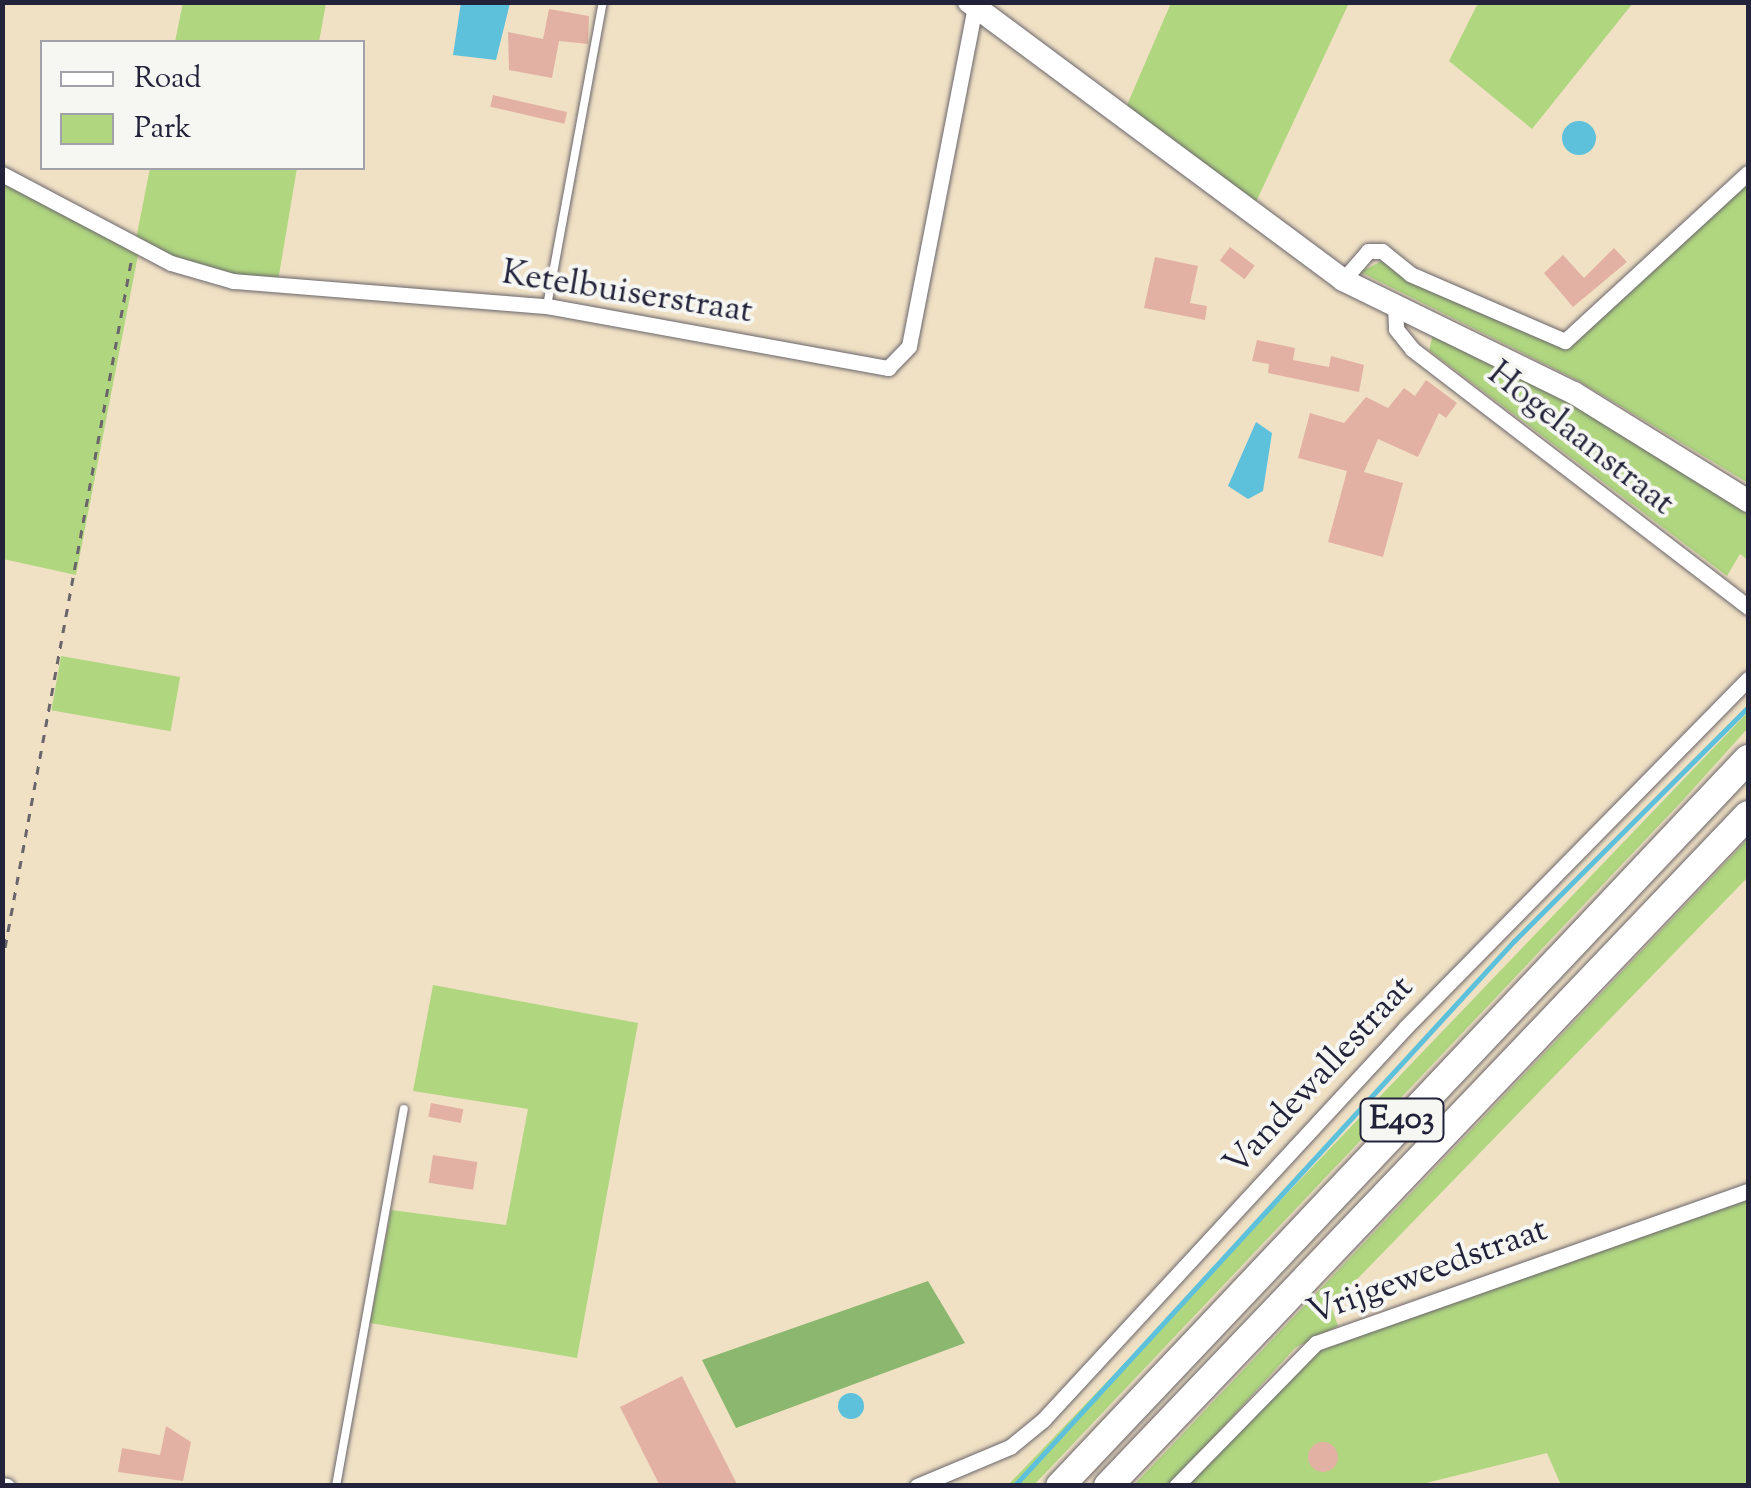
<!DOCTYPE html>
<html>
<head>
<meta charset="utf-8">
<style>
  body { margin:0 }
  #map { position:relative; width:1751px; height:1488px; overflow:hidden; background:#f0e1c5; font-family:"Sorts Mill Goudy",serif }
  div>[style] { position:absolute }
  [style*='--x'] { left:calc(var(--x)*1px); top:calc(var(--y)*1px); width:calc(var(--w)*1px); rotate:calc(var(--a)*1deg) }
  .green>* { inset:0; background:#b0d680; transform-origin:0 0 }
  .forest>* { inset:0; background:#8cb76e }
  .water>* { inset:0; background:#5ec1dc }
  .round { border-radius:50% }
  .stream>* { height:5px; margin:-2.5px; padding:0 2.5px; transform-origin:2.5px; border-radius:2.5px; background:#5ec1dc }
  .building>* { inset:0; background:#e3b1a4; transform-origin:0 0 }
  .path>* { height:2.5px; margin-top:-1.25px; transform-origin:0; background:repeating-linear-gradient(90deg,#6a656b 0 8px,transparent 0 16px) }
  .roads { filter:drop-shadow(0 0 2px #6a656b) drop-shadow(0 0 2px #6a656b) }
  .lane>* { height:8px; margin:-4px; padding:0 4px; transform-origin:4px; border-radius:4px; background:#fff }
  .street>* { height:15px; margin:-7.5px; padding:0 7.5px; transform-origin:7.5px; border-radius:7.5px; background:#fff }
  .secondary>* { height:22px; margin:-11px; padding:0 11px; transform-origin:11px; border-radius:11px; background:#fff }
  .highway>* { height:28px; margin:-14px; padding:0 14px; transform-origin:14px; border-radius:14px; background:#fff }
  span { translate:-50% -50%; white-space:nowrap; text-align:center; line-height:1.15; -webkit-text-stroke:8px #f6f6f2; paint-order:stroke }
  .shield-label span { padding:2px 8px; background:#f6f6f2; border:2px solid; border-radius:8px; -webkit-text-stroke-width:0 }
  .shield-label { font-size:32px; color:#22223b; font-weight:700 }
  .street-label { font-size:35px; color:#22223b }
  .frame { position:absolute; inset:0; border:5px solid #22223b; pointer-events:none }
  .legend { position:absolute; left:40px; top:40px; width:325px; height:130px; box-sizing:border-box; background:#f6f6f2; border:2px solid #a1a1a9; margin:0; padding:12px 18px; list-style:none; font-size:30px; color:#22223b }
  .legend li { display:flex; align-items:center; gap:20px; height:50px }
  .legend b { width:50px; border:2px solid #a1a1a9 }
</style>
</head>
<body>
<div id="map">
  <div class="green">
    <div style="clip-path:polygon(183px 2px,326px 2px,326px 3px,319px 42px,175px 42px)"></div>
    <div style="clip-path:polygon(1171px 3px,1349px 3px,1255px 204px,1127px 105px)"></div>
    <div style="clip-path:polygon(1478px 3px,1478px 2px,1633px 3px,1532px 129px,1449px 61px)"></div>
    <div style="clip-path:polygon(150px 168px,297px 168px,278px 281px,194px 268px,136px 239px)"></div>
    <div style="clip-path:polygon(3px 179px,138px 255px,76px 575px,3px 559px)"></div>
    <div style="clip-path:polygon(1748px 180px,1748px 483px,1579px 381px,1360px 272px,1382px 261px,1569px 346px)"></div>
    <div style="clip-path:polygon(1433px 335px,1556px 392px,1722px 494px,1748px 514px,1748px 560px,1740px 554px,1727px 576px,1429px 350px)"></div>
    <div style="left:61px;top:656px;width:121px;height:55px;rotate:10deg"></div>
    <div style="clip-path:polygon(1748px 712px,1748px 728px,1684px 799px,1034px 1485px,1008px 1485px)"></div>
    <div style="clip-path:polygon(1748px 839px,1748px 877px,1331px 1306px,1338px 1326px,1295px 1348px,1170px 1485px,1133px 1486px)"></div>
    <div style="clip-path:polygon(433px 985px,638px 1023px,577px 1358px,370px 1323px,391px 1210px,506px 1225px,528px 1109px,413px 1091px)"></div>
    <div style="clip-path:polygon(1748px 1200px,1748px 1485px,1561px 1485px,1547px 1453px,1418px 1485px,1187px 1486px,1320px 1349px)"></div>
  </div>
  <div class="forest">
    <div style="clip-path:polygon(928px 1281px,965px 1343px,736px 1428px,702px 1360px)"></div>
  </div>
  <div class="water">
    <div style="clip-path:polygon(461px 2px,510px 3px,496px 60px,453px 55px)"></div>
    <div class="round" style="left:1562px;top:121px;width:34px;height:34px"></div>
    <div style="clip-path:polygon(1256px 422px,1272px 433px,1263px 491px,1248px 499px,1228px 486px)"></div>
    <div class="round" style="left:838px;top:1393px;width:26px;height:26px"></div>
  </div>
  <div class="stream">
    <div style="--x:1014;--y:1486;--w:740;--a:-47.47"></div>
    <div style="--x:1514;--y:941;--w:331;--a:-45"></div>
  </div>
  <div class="building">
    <div style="clip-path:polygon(549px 9px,589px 16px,588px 44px,559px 41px,552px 78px,509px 70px,508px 32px,543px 39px)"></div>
    <div style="left:493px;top:95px;width:76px;height:12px;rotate:13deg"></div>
    <div style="left:1230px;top:247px;width:31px;height:17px;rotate:37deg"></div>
    <div style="clip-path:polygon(1614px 248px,1627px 262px,1573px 307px,1544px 273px,1563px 255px,1584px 278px)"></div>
    <div style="clip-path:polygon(1155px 257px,1198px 266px,1190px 303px,1207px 306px,1205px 320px,1144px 308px)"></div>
    <div style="clip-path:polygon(1257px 340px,1295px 348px,1293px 360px,1329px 367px,1331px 356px,1364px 365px,1359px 392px,1268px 373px,1269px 364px,1252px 361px)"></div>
    <div style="clip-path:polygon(1426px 380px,1457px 403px,1446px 418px,1439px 413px,1418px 457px,1378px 439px,1364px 472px,1403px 483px,1383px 557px,1328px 542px,1347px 471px,1298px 458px,1310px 413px,1344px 423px,1366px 397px,1388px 408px,1404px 388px,1415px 396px)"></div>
    <div style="left:431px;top:1103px;width:33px;height:14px;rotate:11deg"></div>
    <div style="left:433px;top:1155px;width:45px;height:28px;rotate:9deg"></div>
    <div style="clip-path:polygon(682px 1376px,692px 1396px,738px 1486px,660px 1486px,620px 1407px)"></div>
    <div style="clip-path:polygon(166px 1426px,191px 1442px,183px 1481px,118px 1472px,122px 1448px,160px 1455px)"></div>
    <div class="round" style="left:1308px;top:1442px;width:30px;height:30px"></div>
  </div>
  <div class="path">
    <div style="--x:2;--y:963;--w:714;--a:-79.59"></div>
  </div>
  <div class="roads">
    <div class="lane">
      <div style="--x:547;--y:306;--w:309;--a:-79.6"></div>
      <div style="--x:336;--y:1486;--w:383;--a:-79.8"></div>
    </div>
    <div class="street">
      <div style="--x:2;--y:174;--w:191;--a:27.8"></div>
      <div style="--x:171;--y:263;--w:65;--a:16.2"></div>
      <div style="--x:233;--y:281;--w:315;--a:4.6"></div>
      <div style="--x:547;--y:306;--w:347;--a:10.3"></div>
      <div style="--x:888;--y:368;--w:30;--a:-46"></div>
      <div style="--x:909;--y:346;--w:346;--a:-79"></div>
      <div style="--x:1343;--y:280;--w:38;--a:-49"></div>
      <div style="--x:1368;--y:251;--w:14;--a:0"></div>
      <div style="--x:1382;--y:251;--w:36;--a:39"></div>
      <div style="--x:1410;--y:274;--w:169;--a:23.4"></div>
      <div style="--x:1565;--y:341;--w:248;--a:-42.6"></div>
      <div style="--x:1395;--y:307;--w:22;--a:87"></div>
      <div style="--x:1396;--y:329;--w:26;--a:51"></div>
      <div style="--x:1412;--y:349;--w:424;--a:37.5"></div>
      <div style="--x:2;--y:1485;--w:5;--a:11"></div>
      <div style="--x:917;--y:1486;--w:101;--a:-22.8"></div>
      <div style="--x:1010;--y:1447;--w:43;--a:-39.3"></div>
      <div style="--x:1043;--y:1420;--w:535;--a:-47.27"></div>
      <div style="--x:1406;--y:1027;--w:488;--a:-45.5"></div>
      <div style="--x:1176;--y:1486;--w:200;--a:-45.6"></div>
      <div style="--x:1316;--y:1343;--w:458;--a:-19.4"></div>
    </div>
    <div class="secondary">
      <div style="--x:969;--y:2;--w:466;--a:36.6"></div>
      <div style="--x:1343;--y:280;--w:257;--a:26.1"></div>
      <div style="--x:1574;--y:393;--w:205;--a:31.8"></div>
    </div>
    <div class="highway">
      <div style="--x:1060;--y:1486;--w:1001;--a:-46.58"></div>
      <div style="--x:1108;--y:1486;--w:927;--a:-46.35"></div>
    </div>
  </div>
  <div class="shield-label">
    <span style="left:1402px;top:1120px">E403</span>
  </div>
  <div class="street-label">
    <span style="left:627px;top:294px;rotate:9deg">Ketelbuiserstraat</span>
    <span style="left:1580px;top:440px;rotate:38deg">Hogelaanstraat</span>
    <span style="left:1320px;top:1077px;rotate:-47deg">Vandewallestraat</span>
    <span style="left:1428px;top:1273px;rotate:-20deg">Vrijgeweedstraat</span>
  </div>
  <div class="frame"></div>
  <ul class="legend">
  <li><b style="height:12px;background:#fff"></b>Road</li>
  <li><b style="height:28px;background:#b0d680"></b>Park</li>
  </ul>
</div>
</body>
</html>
